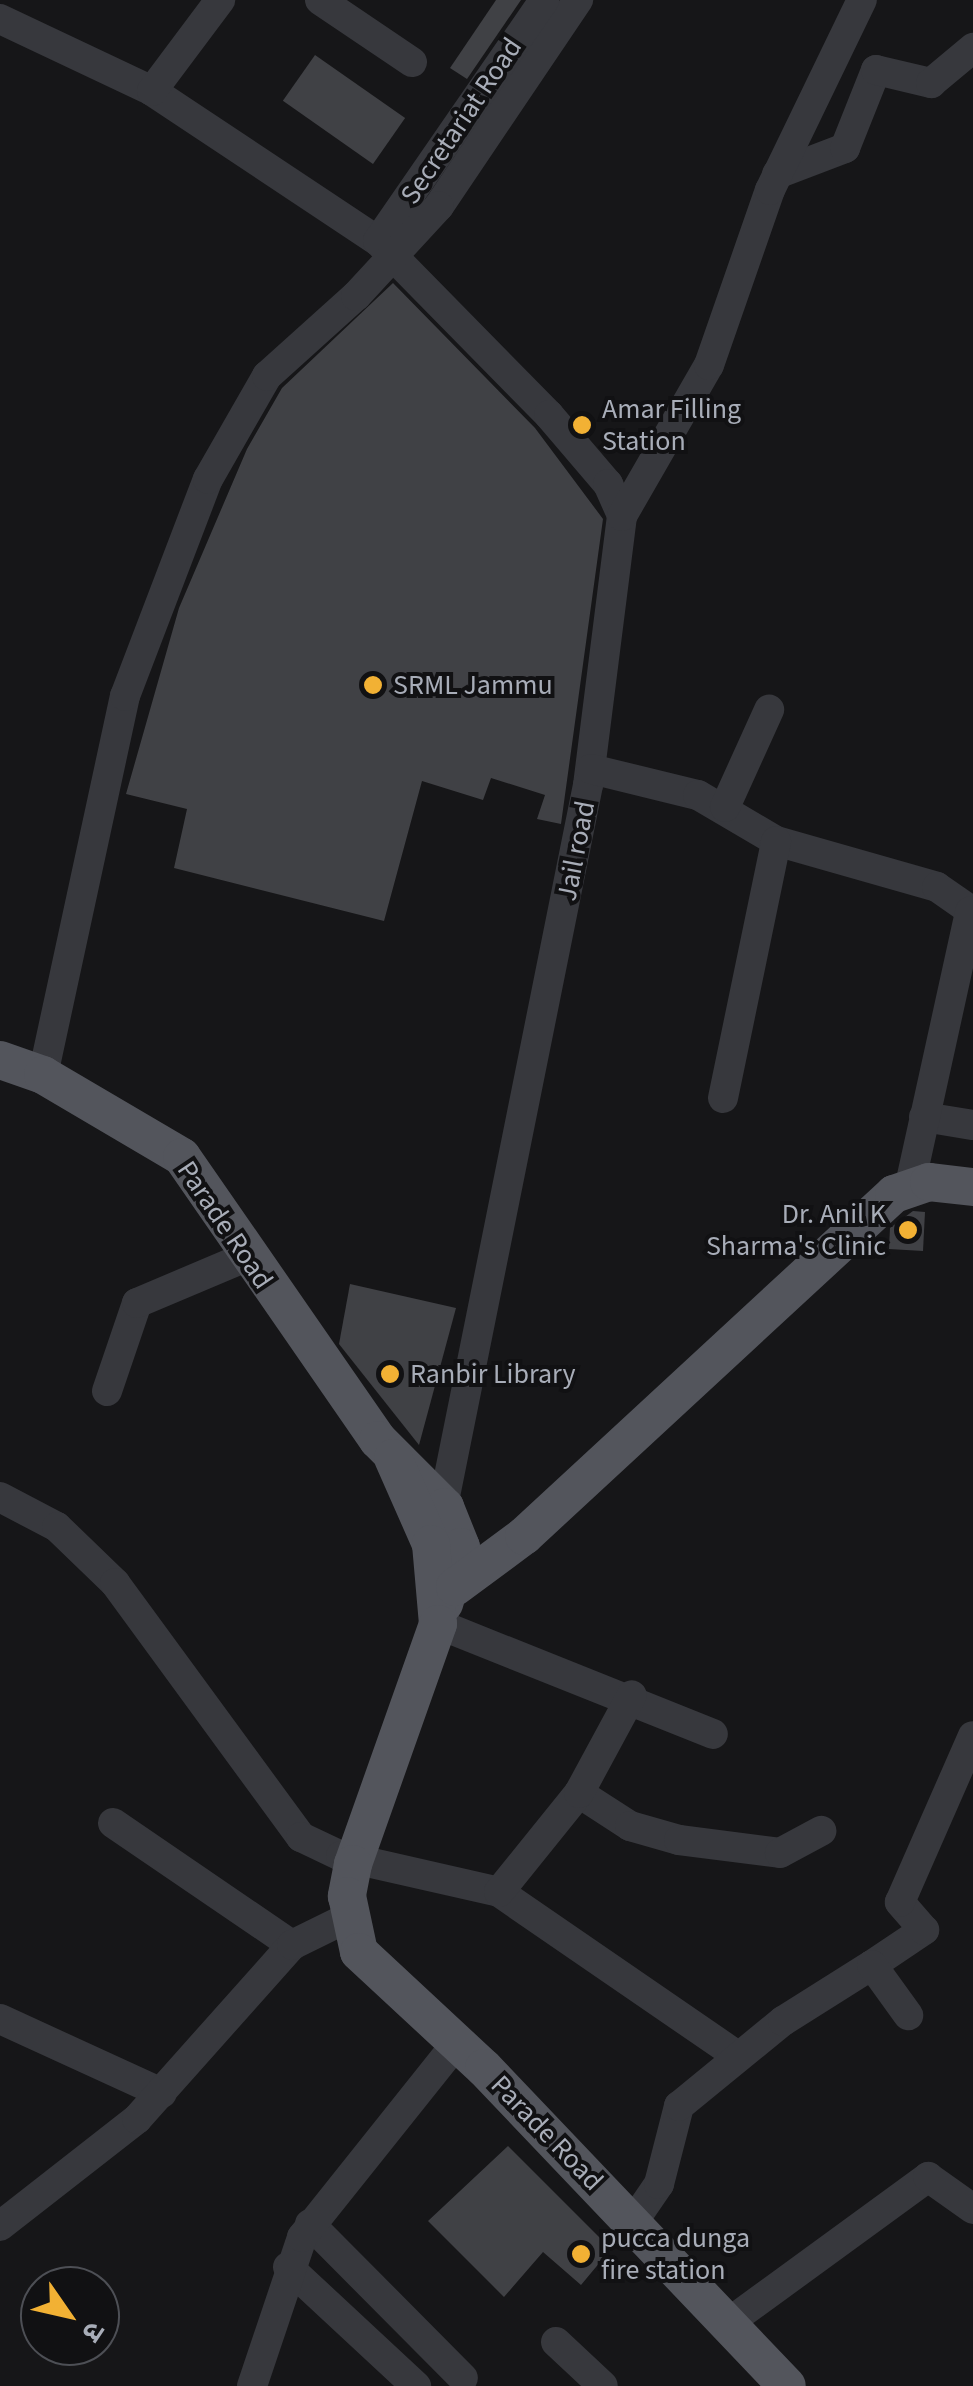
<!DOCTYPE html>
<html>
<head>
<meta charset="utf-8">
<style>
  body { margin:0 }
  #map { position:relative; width:973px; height:2386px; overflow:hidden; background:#161618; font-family:"Source Sans 3","Noto Sans Devanagari",sans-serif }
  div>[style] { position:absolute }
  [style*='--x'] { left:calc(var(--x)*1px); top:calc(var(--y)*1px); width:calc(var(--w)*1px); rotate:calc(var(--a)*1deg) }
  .building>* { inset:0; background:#404145; transform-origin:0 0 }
  .minor>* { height:30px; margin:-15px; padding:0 15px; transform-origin:15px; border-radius:15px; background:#37383d }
  .major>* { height:38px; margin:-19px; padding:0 19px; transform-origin:19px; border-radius:19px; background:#53555c }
  .minor-bridge>* { height:30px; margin:-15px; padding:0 15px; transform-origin:15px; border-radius:15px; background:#37383d }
  .dots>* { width:28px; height:28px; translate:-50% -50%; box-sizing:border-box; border:5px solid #111113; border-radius:50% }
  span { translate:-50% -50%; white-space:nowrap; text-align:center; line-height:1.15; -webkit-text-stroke:8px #111113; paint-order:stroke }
  .street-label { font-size:28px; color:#a8adb8 }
  .poi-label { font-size:28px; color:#a8adb8 }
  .left { translate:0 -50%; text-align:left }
  .right { translate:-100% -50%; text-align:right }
  .north { position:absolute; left:20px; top:2266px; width:100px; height:100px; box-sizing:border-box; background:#111113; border:2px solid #4d4f55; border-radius:50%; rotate:124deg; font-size:28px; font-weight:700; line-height:40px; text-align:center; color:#a8adb8 }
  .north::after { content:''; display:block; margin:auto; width:35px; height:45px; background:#f2b134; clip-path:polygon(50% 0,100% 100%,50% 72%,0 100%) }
</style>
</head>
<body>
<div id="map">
  <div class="building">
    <div style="clip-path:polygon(496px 0,521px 0,467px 79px,450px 68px)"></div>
    <div style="left:315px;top:55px;width:110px;height:56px;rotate:35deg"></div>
    <div style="clip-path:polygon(393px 283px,535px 428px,603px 519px,561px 824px,537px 819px,545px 795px,491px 778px,483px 800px,422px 781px,384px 921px,174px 868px,187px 809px,126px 794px,179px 608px,247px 449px,282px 388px)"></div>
    <div style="clip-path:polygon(913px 1211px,925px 1212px,923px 1251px,889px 1249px,890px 1228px)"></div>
    <div style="clip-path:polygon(350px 1284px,456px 1308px,419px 1445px,339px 1344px)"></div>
    <div style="clip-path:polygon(508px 2146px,611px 2249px,581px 2285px,543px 2252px,504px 2297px,428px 2221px)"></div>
  </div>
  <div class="minor">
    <div style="--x:320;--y:0;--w:111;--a:34"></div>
    <div style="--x:0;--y:19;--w:168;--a:25.3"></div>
    <div style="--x:152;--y:91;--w:271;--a:33.6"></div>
    <div style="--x:378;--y:241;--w:244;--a:45.5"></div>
    <div style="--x:549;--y:415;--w:91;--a:49.5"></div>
    <div style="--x:608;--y:484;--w:35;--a:66"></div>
    <div style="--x:622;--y:516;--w:271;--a:97.2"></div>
    <div style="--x:588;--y:785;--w:751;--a:101.37"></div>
    <div style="--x:152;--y:91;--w:114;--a:-53.2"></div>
    <div style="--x:777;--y:174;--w:73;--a:-20.9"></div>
    <div style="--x:845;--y:148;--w:84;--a:-68.3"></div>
    <div style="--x:876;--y:70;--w:57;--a:13.3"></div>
    <div style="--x:931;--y:83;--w:55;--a:-39.8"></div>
    <div style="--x:439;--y:206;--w:249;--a:-56"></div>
    <div style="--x:378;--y:241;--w:293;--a:-55.4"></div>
    <div style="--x:622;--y:516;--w:174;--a:-60.1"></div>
    <div style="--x:709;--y:365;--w:185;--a:-70.8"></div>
    <div style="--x:770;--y:190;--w:211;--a:-64.2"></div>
    <div style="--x:591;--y:769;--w:110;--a:13.7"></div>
    <div style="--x:698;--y:795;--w:91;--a:30.5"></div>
    <div style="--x:776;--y:841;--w:167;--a:15.9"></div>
    <div style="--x:937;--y:887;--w:44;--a:34.8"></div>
    <div style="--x:725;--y:807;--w:107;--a:-65.6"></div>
    <div style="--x:43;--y:1075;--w:388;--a:-77.8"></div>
    <div style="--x:125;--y:696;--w:232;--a:-69.1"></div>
    <div style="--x:208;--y:479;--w:119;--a:-60.2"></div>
    <div style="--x:267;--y:376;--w:120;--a:-42"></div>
    <div style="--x:723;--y:1098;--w:262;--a:-78.3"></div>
    <div style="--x:924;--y:1117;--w:50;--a:9.3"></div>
    <div style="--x:910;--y:1185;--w:280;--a:-77.6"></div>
    <div style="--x:107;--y:1391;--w:93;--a:-71.2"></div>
    <div style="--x:137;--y:1303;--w:121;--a:-22.9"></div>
    <div style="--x:0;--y:1497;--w:64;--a:27.8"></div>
    <div style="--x:57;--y:1527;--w:81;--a:44"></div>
    <div style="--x:115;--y:1583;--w:315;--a:53.8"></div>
    <div style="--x:301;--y:1837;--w:44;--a:25.4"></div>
    <div style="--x:341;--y:1856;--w:162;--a:12.8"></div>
    <div style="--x:499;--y:1892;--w:290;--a:34.5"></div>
    <div style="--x:438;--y:1624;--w:296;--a:21.8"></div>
    <div style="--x:579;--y:1793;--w:61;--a:32.9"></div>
    <div style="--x:630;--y:1826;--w:51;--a:15.9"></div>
    <div style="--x:679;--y:1840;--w:102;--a:7.3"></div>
    <div style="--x:780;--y:1853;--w:47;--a:-28.2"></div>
    <div style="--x:113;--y:1823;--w:217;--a:34.3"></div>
    <div style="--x:499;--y:1892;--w:127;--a:-51.1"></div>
    <div style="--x:579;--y:1793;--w:111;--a:-61.6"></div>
    <div style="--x:872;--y:1965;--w:63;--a:-33.9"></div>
    <div style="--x:924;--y:1930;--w:37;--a:-131"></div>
    <div style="--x:900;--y:1902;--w:181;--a:-66.3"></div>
    <div style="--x:0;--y:2019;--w:178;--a:24.6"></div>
    <div style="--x:633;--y:2222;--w:46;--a:-55.6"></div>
    <div style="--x:659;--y:2184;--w:81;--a:-75.6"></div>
    <div style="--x:679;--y:2106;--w:134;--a:-39.3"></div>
    <div style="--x:783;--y:2021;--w:105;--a:-32.2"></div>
    <div style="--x:872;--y:1965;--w:62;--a:54.2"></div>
    <div style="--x:310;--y:2224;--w:217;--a:45.2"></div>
    <div style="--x:0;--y:2226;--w:174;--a:-38"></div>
    <div style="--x:137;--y:2119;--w:233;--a:-48.3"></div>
    <div style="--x:292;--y:1945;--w:64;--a:-26.2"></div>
    <div style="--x:288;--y:2267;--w:175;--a:42.9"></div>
    <div style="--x:728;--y:2323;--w:248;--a:-36.1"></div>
    <div style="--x:928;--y:2177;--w:55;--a:35.4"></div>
    <div style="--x:556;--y:2342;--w:64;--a:43.1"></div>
    <div style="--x:252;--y:2386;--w:157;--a:-71.4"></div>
    <div style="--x:302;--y:2237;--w:248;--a:-51.4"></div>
  </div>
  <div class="major">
    <div style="--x:0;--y:1060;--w:46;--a:19.2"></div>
    <div style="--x:43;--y:1075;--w:161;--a:30.5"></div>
    <div style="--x:182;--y:1157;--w:344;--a:55.3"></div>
    <div style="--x:378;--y:1440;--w:95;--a:45"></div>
    <div style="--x:445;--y:1507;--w:43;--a:68.2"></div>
    <div style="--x:461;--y:1547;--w:59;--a:106.6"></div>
    <div style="--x:393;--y:1458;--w:94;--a:66.2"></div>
    <div style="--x:431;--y:1544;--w:80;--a:85"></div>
    <div style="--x:438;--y:1624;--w:255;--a:109.5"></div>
    <div style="--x:353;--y:1864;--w:33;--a:101"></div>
    <div style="--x:347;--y:1896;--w:57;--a:77.9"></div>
    <div style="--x:359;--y:1952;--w:171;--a:42.9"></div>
    <div style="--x:484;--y:2068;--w:439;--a:46.4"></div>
    <div style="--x:455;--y:1587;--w:86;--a:-36.5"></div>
    <div style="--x:524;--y:1536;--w:504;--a:-42.75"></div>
    <div style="--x:894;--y:1194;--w:37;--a:-19"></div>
    <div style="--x:929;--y:1182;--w:44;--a:6.5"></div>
  </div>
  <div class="minor-bridge">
    <div style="--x:356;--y:296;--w:122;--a:-47.3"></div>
  </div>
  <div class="dots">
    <div style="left:582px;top:425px;background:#f2b134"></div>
    <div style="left:373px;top:685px;background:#f2b134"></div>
    <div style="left:908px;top:1230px;background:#f2b134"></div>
    <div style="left:390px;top:1374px;background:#f2b134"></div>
    <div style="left:581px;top:2254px;background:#f2b134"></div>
  </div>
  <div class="street-label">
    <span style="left:461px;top:121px;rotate:-56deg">Secretariat Road</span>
    <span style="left:576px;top:851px;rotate:-79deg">Jail road</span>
    <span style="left:225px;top:1225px;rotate:56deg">Parade Road</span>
    <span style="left:547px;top:2133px;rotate:46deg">Parade Road</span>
  </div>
  <div class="poi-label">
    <span class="left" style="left:602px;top:425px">Amar Filling<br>Station</span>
    <span class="left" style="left:393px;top:685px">SRML Jammu</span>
    <span class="right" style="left:886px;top:1230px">Dr. Anil K<br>Sharma's Clinic</span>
    <span class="left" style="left:410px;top:1374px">Ranbir Library</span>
    <span class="left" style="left:601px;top:2254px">pucca dunga<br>fire station</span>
  </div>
  <div class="north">उ</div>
</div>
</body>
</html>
